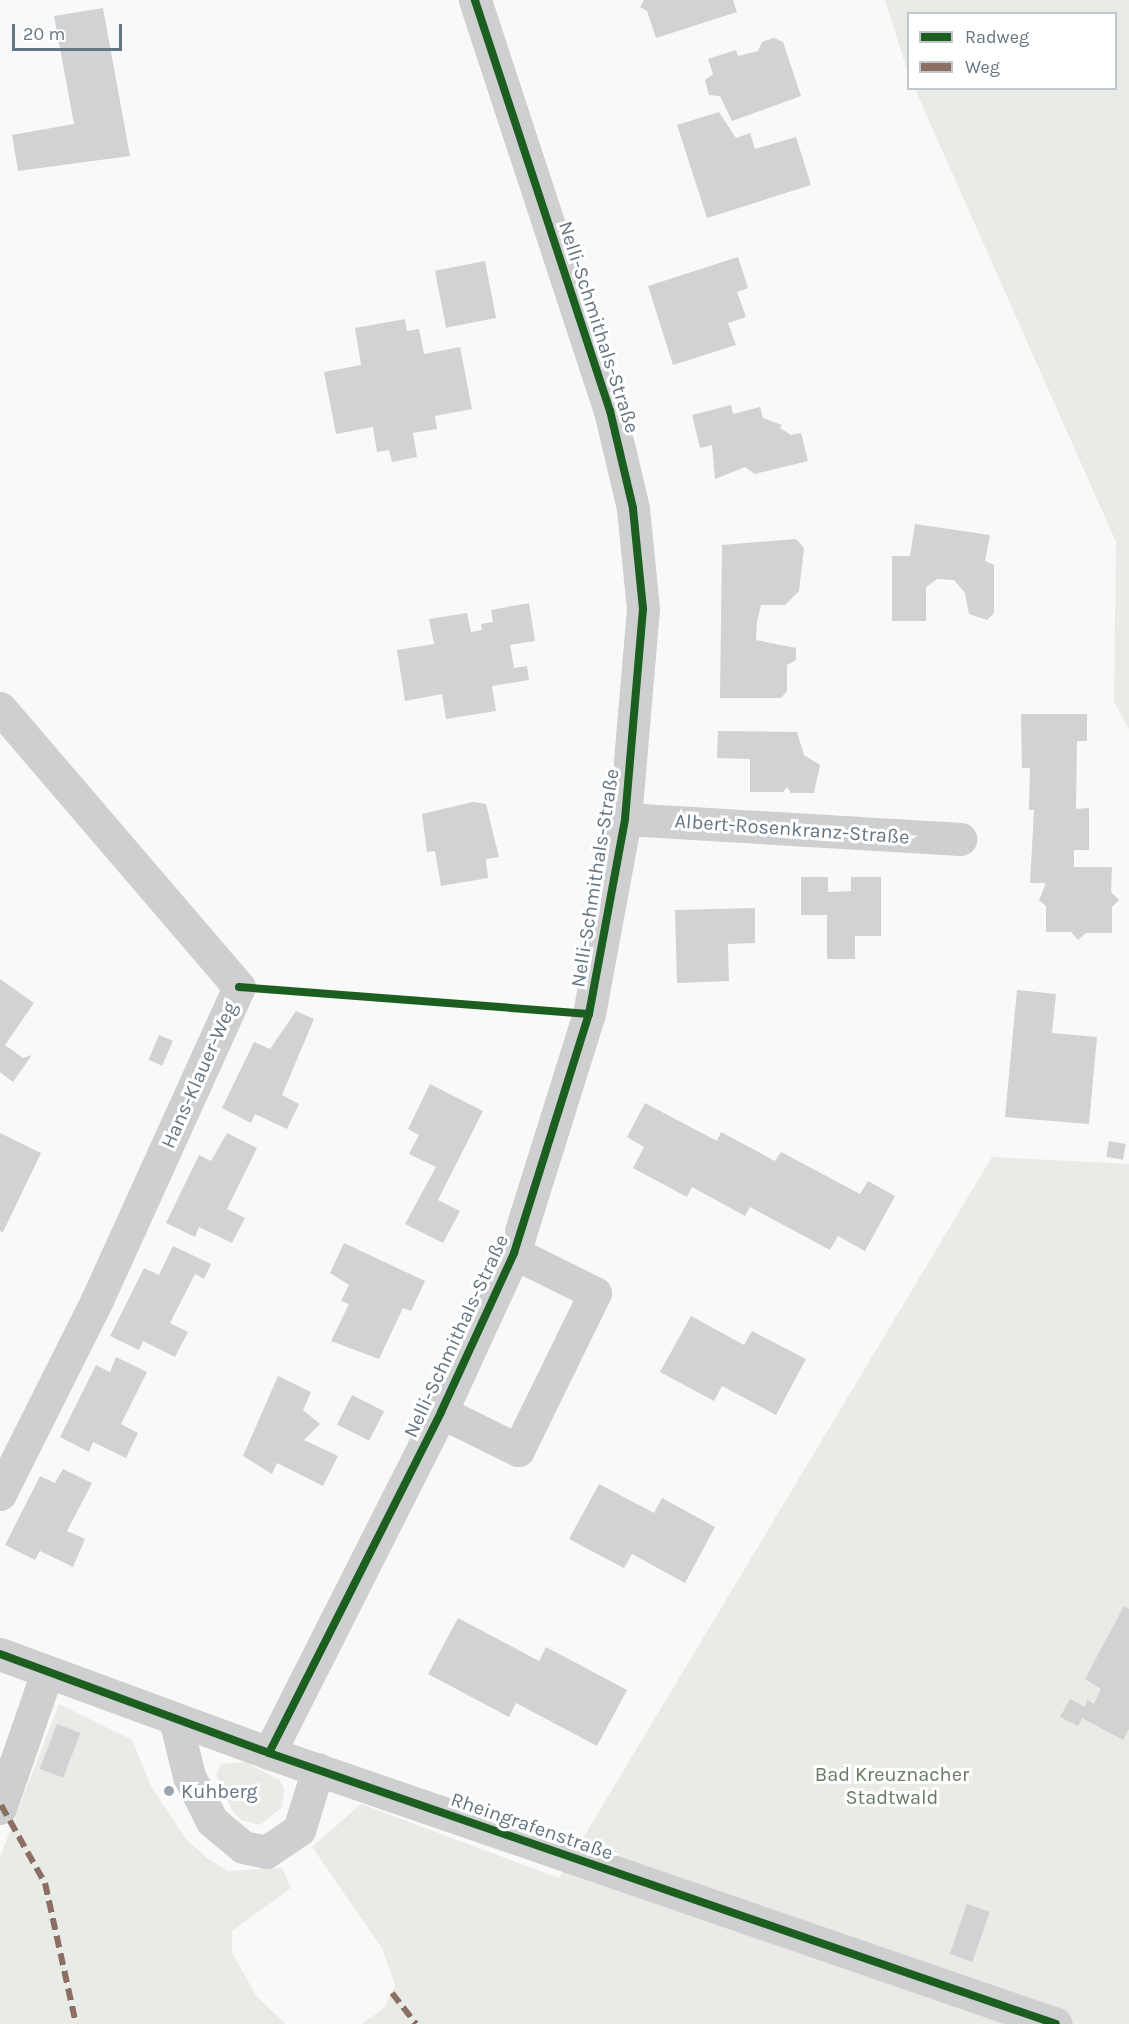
<!DOCTYPE html>
<html>
<head>
<meta charset="utf-8">
<style>
  body { margin:0 }
  #map { position:relative; width:1129px; height:2024px; overflow:hidden; background:#f9f9f9; font-family:Karla,sans-serif }
  div>[style] { position:absolute }
  [style*='--x'] { left:calc(var(--x)*1px); top:calc(var(--y)*1px); width:calc(var(--w)*1px); rotate:calc(var(--a)*1deg) }
  .green>* { inset:0; background:#e8ebe6 }
  .building>* { inset:0; background:#d0d2d3; transform-origin:0 0 }
  .minor>* { height:33px; margin:-16.5px; padding:0 16.5px; transform-origin:16.5px; border-radius:16.5px; background:#cecfd0 }
  .quiet>* { height:6px; margin-top:-3px; transform-origin:0; background:repeating-linear-gradient(90deg,#8d6e63 0 12px,transparent 0 18px) }
  .cycleway>* { height:8px; margin:-4px; padding:0 4px; transform-origin:4px; border-radius:4px; background:#1b5e20 }
  .dots>* { width:16px; height:16px; translate:-50% -50%; box-sizing:border-box; border:3px solid #fff; border-radius:50% }
  span { translate:-50% -50%; white-space:nowrap; text-align:center; line-height:1.15; -webkit-text-stroke:6px #fff; paint-order:stroke }
  .street-label { font-size:20px; color:#657683 }
  .park-label { font-size:20px; color:#687a64 }
  .poi-label { font-size:20px; color:#657683 }
  .left { translate:0 -50%; text-align:left }
  .legend { position:absolute; left:907px; top:12px; width:210px; height:78px; box-sizing:border-box; background:#fff; border:2px solid #c1c8cd; margin:0; padding:8px 10px; list-style:none; font-size:18px; color:#657683 }
  .legend li { display:flex; align-items:center; gap:12px; height:30px }
  .legend b { width:30px; border:2px solid #c1c8cd }
  .scale { position:absolute; left:12px; top:24px; width:110px; height:27px; box-sizing:border-box; border:3px solid #657683; border-top:0; padding-left:8px; font-size:18px; line-height:21px; white-space:nowrap; color:#657683; -webkit-text-stroke:4px #fff; paint-order:stroke }
</style>
</head>
<body>
<div id="map">
  <div class="green">
    <div style="clip-path:polygon(885px 0,1129px 0,1129px 729px,1114px 702px,1116px 542px,915px 89px,1116px 88px,1116px 14px,908px 14px,908px 73px)"></div>
    <div style="clip-path:polygon(992px 1157px,1129px 1164px,1129px 2024px,362px 2024px,384px 2008px,395px 1985px,382px 1948px,312px 1847px,361px 1804px,559px 1878px)"></div>
    <div style="clip-path:polygon(59px 1704px,132px 1740px,152px 1788px,186px 1839px,207px 1858px,228px 1871px,282px 1868px,291px 1888px,232px 1931px,232px 1953px,257px 1997px,286px 2024px,0 2024px,0 1857px)"></div>
    <div style="clip-path:polygon(245px 1762px,280px 1780px,284px 1789px,282px 1807px,260px 1825px,241px 1820px,232px 1810px,216px 1775px,221px 1764px)"></div>
  </div>
  <div class="building">
    <div style="clip-path:polygon(644px 0,733px 0,737px 12px,656px 38px,647px 11px,640px 7px)"></div>
    <div style="clip-path:polygon(103px 8px,130px 156px,18px 171px,12px 135px,74px 124px,54px 16px)"></div>
    <div style="clip-path:polygon(774px 38px,783px 42px,801px 96px,732px 121px,720px 96px,709px 95px,705px 80px,713px 74px,708px 59px,736px 50px,738px 56px,758px 51px,762px 42px)"></div>
    <div style="clip-path:polygon(719px 112px,736px 138px,750px 133px,755px 149px,796px 137px,811px 185px,707px 218px,677px 125px)"></div>
    <div style="clip-path:polygon(738px 257px,748px 288px,737px 292px,746px 317px,728px 323px,736px 345px,673px 365px,648px 286px)"></div>
    <div style="left:485px;top:261px;width:58px;height:51px;rotate:79deg"></div>
    <div style="clip-path:polygon(405px 319px,407px 331px,419px 329px,424px 354px,460px 347px,472px 409px,435px 416px,437px 429px,413px 433px,417px 457px,392px 462px,389px 450px,377px 452px,373px 427px,336px 434px,324px 372px,361px 365px,355px 328px)"></div>
    <div style="clip-path:polygon(731px 405px,733px 414px,760px 407px,763px 418px,782px 425px,780px 428px,791px 435px,801px 433px,808px 461px,755px 474px,745px 467px,715px 479px,712px 445px,700px 448px,692px 415px)"></div>
    <div style="clip-path:polygon(915px 524px,990px 535px,985px 561px,994px 565px,994px 613px,987px 620px,969px 614px,965px 593px,954px 580px,937px 579px,926px 587px,926px 621px,892px 621px,892px 556px,910px 556px)"></div>
    <div style="clip-path:polygon(796px 539px,804px 548px,799px 591px,785px 605px,761px 605px,757px 622px,756px 640px,796px 648px,796px 660px,787px 665px,787px 691px,781px 698px,720px 698px,722px 545px)"></div>
    <div style="clip-path:polygon(529px 603px,535px 641px,510px 645px,514px 668px,527px 666px,529px 680px,492px 686px,496px 711px,446px 719px,442px 694px,405px 701px,397px 650px,434px 644px,429px 619px,467px 613px,471px 632px,482px 630px,481px 624px,493px 622px,491px 610px)"></div>
    <div style="clip-path:polygon(1021px 714px,1087px 714px,1087px 741px,1077px 741px,1076px 809px,1089px 808px,1089px 850px,1074px 850px,1074px 867px,1112px 867px,1111px 892px,1119px 900px,1112px 907px,1112px 933px,1086px 933px,1078px 940px,1071px 932px,1046px 932px,1046px 906px,1039px 900px,1046px 883px,1030px 883px,1034px 810px,1029px 810px,1030px 768px,1022px 768px)"></div>
    <div style="clip-path:polygon(718px 731px,797px 732px,804px 755px,820px 765px,814px 793px,791px 793px,787px 787px,783px 792px,750px 792px,750px 759px,717px 758px)"></div>
    <div style="clip-path:polygon(473px 802px,486px 804px,499px 857px,486px 859px,488px 878px,441px 886px,435px 851px,427px 852px,422px 814px)"></div>
    <div style="clip-path:polygon(801px 877px,828px 877px,828px 892px,851px 891px,851px 877px,881px 877px,881px 936px,855px 936px,855px 959px,827px 959px,827px 915px,801px 915px)"></div>
    <div style="clip-path:polygon(755px 908px,755px 943px,728px 944px,729px 981px,677px 983px,675px 910px)"></div>
    <div style="clip-path:polygon(0 979px,34px 1003px,5px 1045px,23px 1058px,32px 1055px,13px 1082px,0 1072px)"></div>
    <div style="clip-path:polygon(1017px 990px,1056px 994px,1052px 1033px,1097px 1037px,1089px 1124px,1005px 1117px)"></div>
    <div style="clip-path:polygon(296px 1011px,314px 1019px,282px 1095px,299px 1104px,287px 1129px,255px 1114px,251px 1123px,222px 1108px,254px 1042px,270px 1049px)"></div>
    <div style="left:159px;top:1035px;width:15px;height:27px;rotate:23deg"></div>
    <div style="clip-path:polygon(430px 1084px,483px 1111px,438px 1200px,460px 1211px,443px 1243px,405px 1224px,436px 1167px,409px 1154px,419px 1135px,408px 1129px)"></div>
    <div style="clip-path:polygon(645px 1103px,717px 1141px,721px 1132px,775px 1161px,781px 1152px,860px 1194px,868px 1181px,895px 1196px,865px 1251px,838px 1236px,830px 1250px,750px 1207px,745px 1216px,692px 1187px,687px 1197px,633px 1168px,644px 1147px,627px 1137px)"></div>
    <div style="clip-path:polygon(0 1133px,41px 1153px,3px 1232px,0 1231px)"></div>
    <div style="clip-path:polygon(227px 1133px,257px 1148px,227px 1209px,245px 1218px,232px 1243px,199px 1227px,195px 1237px,166px 1223px,199px 1155px,211px 1161px)"></div>
    <div style="left:1109px;top:1141px;width:17px;height:16px;rotate:10deg"></div>
    <div style="clip-path:polygon(344px 1243px,425px 1281px,411px 1311px,403px 1308px,379px 1359px,331px 1341px,349px 1304px,341px 1301px,349px 1285px,330px 1273px)"></div>
    <div style="clip-path:polygon(173px 1246px,211px 1264px,204px 1279px,195px 1274px,170px 1323px,188px 1332px,175px 1357px,143px 1341px,139px 1350px,110px 1336px,144px 1268px,159px 1275px)"></div>
    <div style="clip-path:polygon(691px 1316px,744px 1345px,752px 1331px,806px 1359px,776px 1415px,722px 1386px,714px 1401px,660px 1372px)"></div>
    <div style="clip-path:polygon(116px 1357px,147px 1372px,121px 1424px,138px 1433px,126px 1458px,93px 1442px,89px 1452px,60px 1437px,96px 1365px,110px 1372px)"></div>
    <div style="clip-path:polygon(278px 1376px,311px 1392px,303px 1410px,320px 1424px,304px 1440px,338px 1456px,323px 1486px,277px 1463px,272px 1474px,243px 1456px)"></div>
    <div style="left:352px;top:1395px;width:36px;height:33px;rotate:27deg"></div>
    <div style="clip-path:polygon(63px 1469px,92px 1483px,67px 1531px,85px 1539px,73px 1567px,40px 1551px,35px 1560px,5px 1545px,40px 1476px,55px 1483px)"></div>
    <div style="clip-path:polygon(599px 1484px,654px 1513px,662px 1498px,715px 1527px,685px 1583px,632px 1554px,624px 1568px,569px 1539px)"></div>
    <div style="clip-path:polygon(1124px 1606px,1129px 1609px,1129px 1729px,1123px 1740px,1082px 1718px,1078px 1726px,1060px 1717px,1070px 1699px,1085px 1707px,1087px 1700px,1094px 1704px,1101px 1689px,1085px 1679px)"></div>
    <div style="clip-path:polygon(458px 1618px,539px 1661px,546px 1647px,627px 1690px,597px 1746px,516px 1703px,509px 1717px,428px 1674px)"></div>
    <div style="left:57px;top:1724px;width:25px;height:48px;rotate:21deg"></div>
    <div style="left:967px;top:1904px;width:24px;height:53px;rotate:19deg"></div>
  </div>
  <div class="minor">
    <div style="--x:0;--y:708;--w:367;--a:49.4"></div>
    <div style="--x:239;--y:987;--w:344;--a:114.4"></div>
    <div style="--x:97;--y:1300;--w:217;--a:116.6"></div>
    <div style="--x:625;--y:819;--w:336;--a:3.4"></div>
    <div style="--x:441;--y:1412;--w:86;--a:26.3"></div>
    <div style="--x:518;--y:1450;--w:175;--a:-63.9"></div>
    <div style="--x:595;--y:1293;--w:90;--a:-153.7"></div>
    <div style="--x:0;--y:1654;--w:287;--a:20.2"></div>
    <div style="--x:269;--y:1753;--w:832;--a:19"></div>
    <div style="--x:175;--y:1719;--w:59;--a:76.2"></div>
    <div style="--x:189;--y:1776;--w:51;--a:62.9"></div>
    <div style="--x:212;--y:1821;--w:40;--a:40"></div>
    <div style="--x:243;--y:1847;--w:24;--a:12"></div>
    <div style="--x:266;--y:1852;--w:40;--a:-34"></div>
    <div style="--x:299;--y:1830;--w:64;--a:-72.7"></div>
    <div style="--x:269;--y:1753;--w:382;--a:-63.2"></div>
    <div style="--x:441;--y:1412;--w:175;--a:-65.3"></div>
    <div style="--x:514;--y:1253;--w:250;--a:-72.6"></div>
    <div style="--x:589;--y:1014;--w:198;--a:-79.5"></div>
    <div style="--x:625;--y:819;--w:211;--a:-85.1"></div>
    <div style="--x:643;--y:609;--w:101;--a:-95.7"></div>
    <div style="--x:633;--y:508;--w:100;--a:-103.3"></div>
    <div style="--x:610;--y:411;--w:433;--a:-108.2"></div>
    <div style="--x:0;--y:1808;--w:144;--a:-70.9"></div>
  </div>
  <div class="quiet">
    <div style="--x:1;--y:1805;--w:90;--a:60.6"></div>
    <div style="--x:45;--y:1883;--w:144;--a:77.6"></div>
    <div style="--x:392;--y:1993;--w:39;--a:52"></div>
  </div>
  <div class="cycleway">
    <div style="--x:239;--y:987;--w:351;--a:4.4"></div>
    <div style="--x:0;--y:1654;--w:287;--a:20.2"></div>
    <div style="--x:269;--y:1753;--w:832;--a:19"></div>
    <div style="--x:269;--y:1753;--w:382;--a:-63.2"></div>
    <div style="--x:441;--y:1412;--w:175;--a:-65.3"></div>
    <div style="--x:514;--y:1253;--w:250;--a:-72.6"></div>
    <div style="--x:589;--y:1014;--w:198;--a:-79.5"></div>
    <div style="--x:625;--y:819;--w:211;--a:-85.1"></div>
    <div style="--x:643;--y:609;--w:101;--a:-95.7"></div>
    <div style="--x:633;--y:508;--w:100;--a:-103.3"></div>
    <div style="--x:610;--y:411;--w:433;--a:-108.2"></div>
  </div>
  <div class="dots">
    <div style="left:169px;top:1791px;background:#99a4ac"></div>
  </div>
  <div class="street-label">
    <span style="left:599px;top:327px;rotate:72deg">Nelli-Schmithals-Straße</span>
    <span style="left:792px;top:829px;rotate:4deg">Albert-Rosenkranz-Straße</span>
    <span style="left:595px;top:878px;rotate:-81deg">Nelli-Schmithals-Straße</span>
    <span style="left:199px;top:1075px;rotate:-66deg">Hans-Klauer-Weg</span>
    <span style="left:456px;top:1336px;rotate:-65deg">Nelli-Schmithals-Straße</span>
    <span style="left:532px;top:1826px;rotate:19deg">Rheingrafenstraße</span>
  </div>
  <div class="park-label">
    <span style="left:892px;top:1786px">Bad Kreuznacher<br>Stadtwald</span>
  </div>
  <div class="poi-label">
    <span class="left" style="left:181px;top:1791px">Kuhberg</span>
  </div>
  <ul class="legend">
  <li><b style="height:8px;background:#1b5e20"></b>Radweg</li>
  <li><b style="height:8px;background:#8d6e63"></b>Weg</li>
  </ul>
  <div class="scale">20 m</div>
</div>
</body>
</html>
